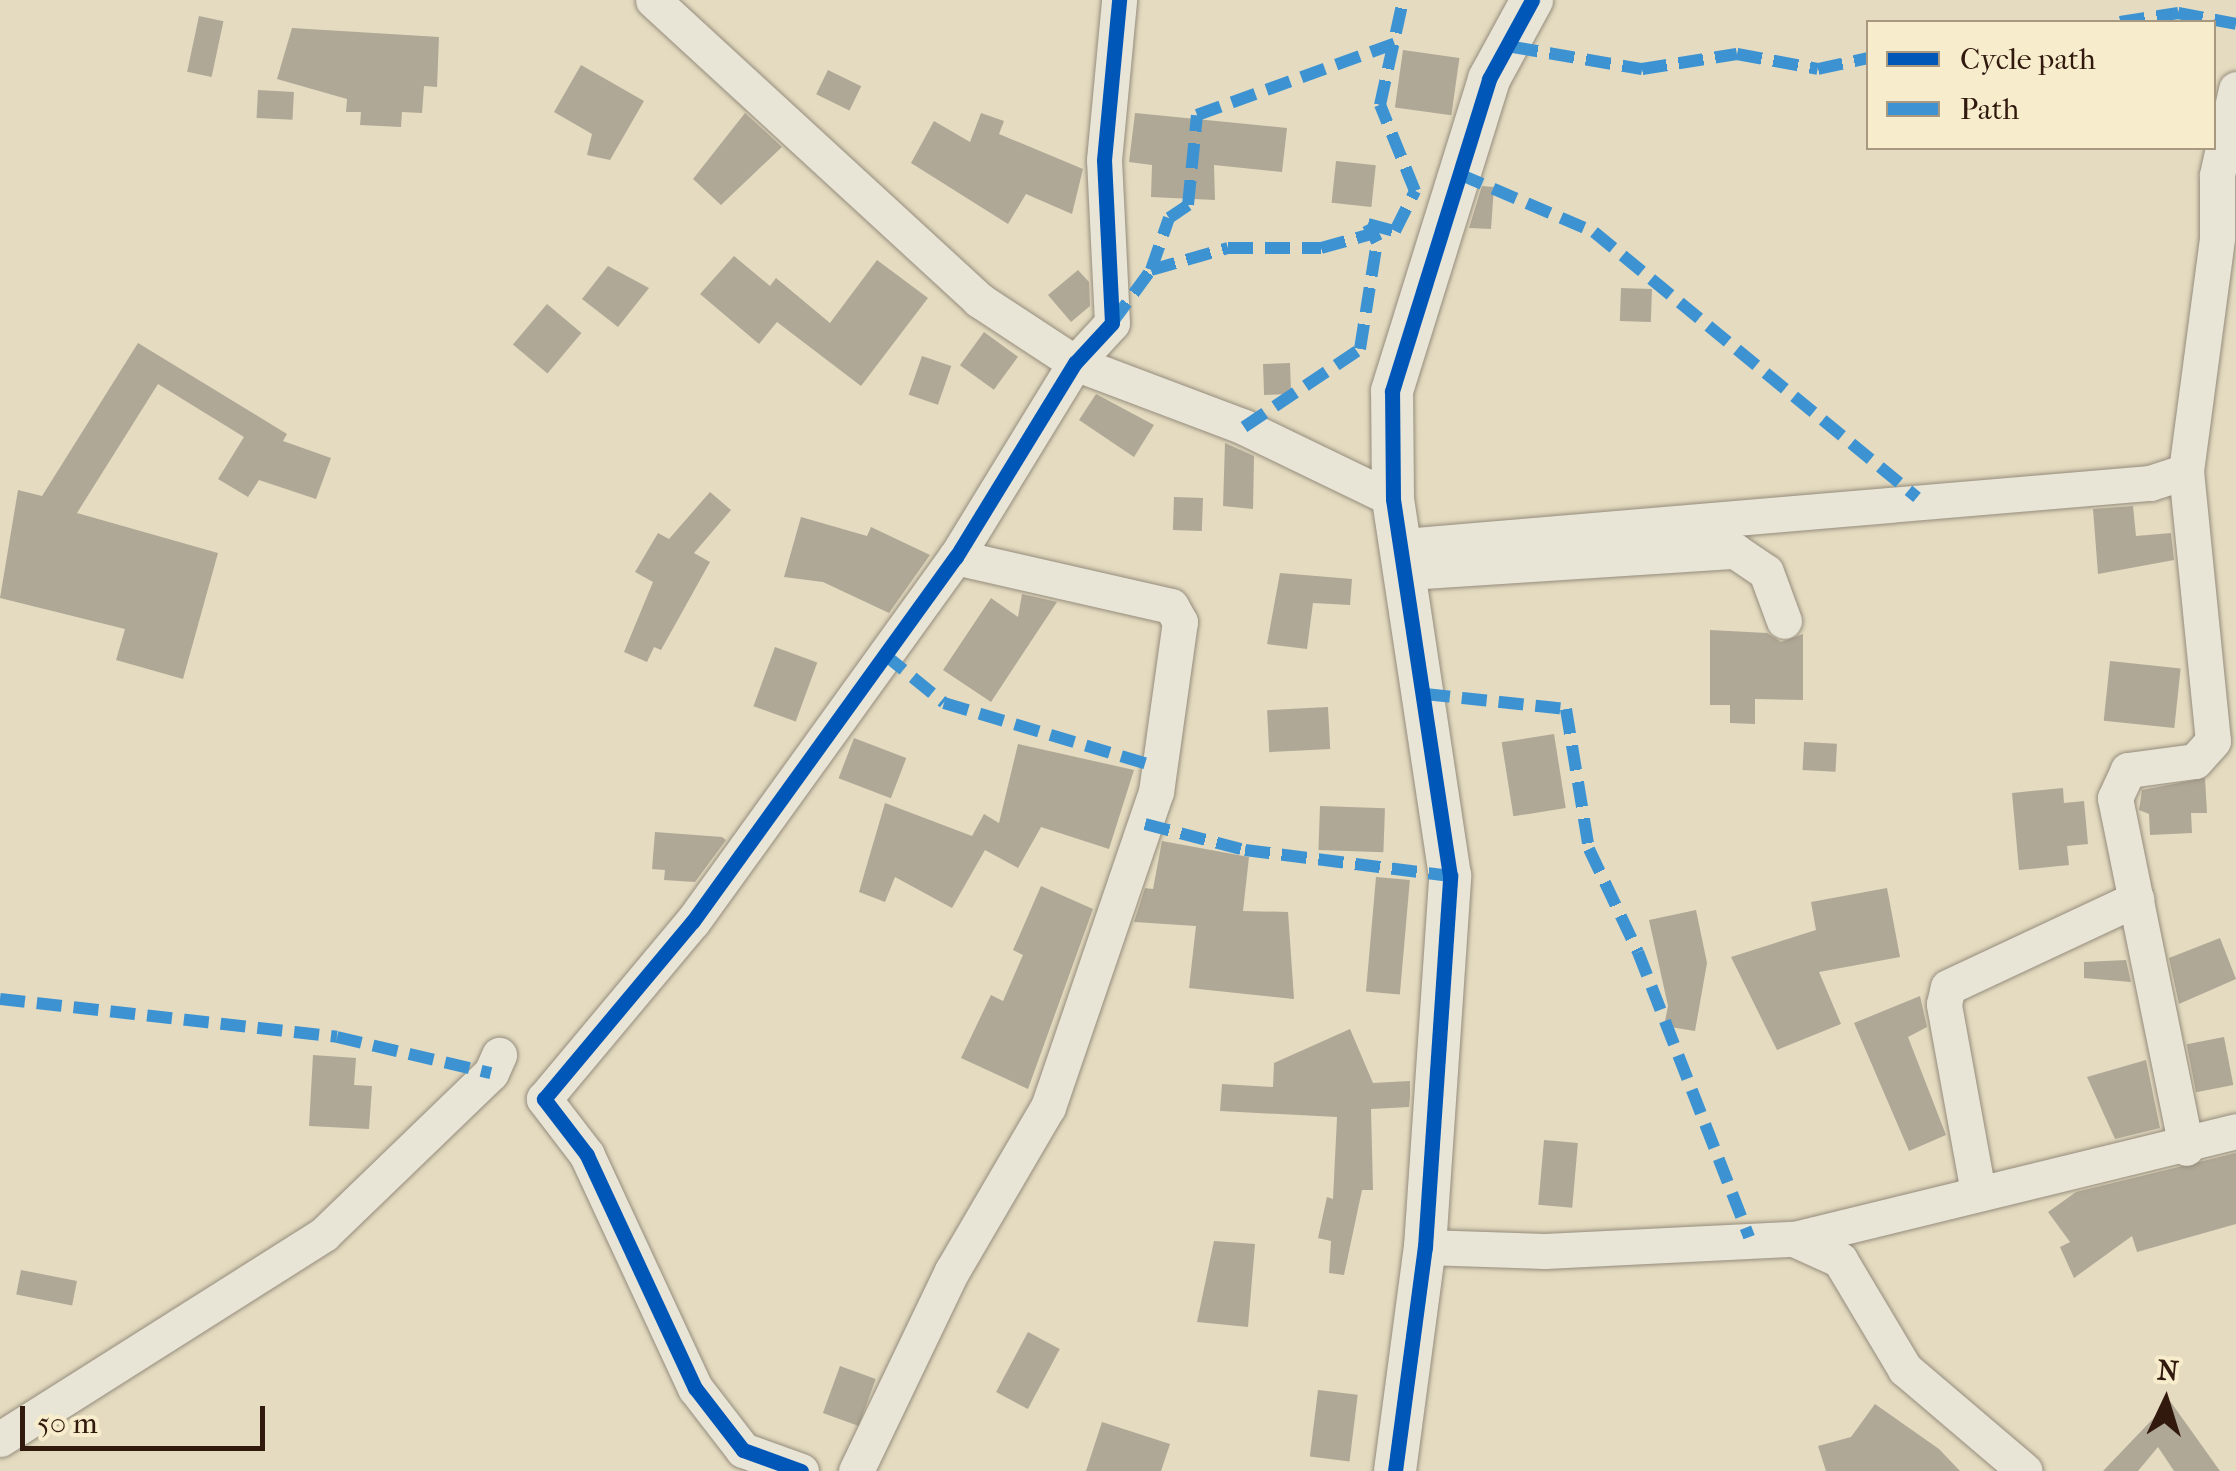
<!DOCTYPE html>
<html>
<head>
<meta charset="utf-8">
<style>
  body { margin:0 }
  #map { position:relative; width:2236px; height:1471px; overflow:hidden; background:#e4dbc0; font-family:"IM FELL French Canon",serif }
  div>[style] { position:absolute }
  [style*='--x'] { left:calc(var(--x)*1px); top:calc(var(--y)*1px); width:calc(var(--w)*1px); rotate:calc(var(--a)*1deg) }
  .building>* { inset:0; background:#b0a896; transform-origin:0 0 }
  .roads { filter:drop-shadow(0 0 2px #958c7c) drop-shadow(0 0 2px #958c7c) }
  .minor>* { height:35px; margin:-17.5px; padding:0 17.5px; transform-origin:17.5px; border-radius:17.5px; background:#e8e4d6 }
  .tertiary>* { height:42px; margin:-21px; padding:0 21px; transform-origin:21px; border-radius:21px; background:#e8e4d6 }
  .quiet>* { height:12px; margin-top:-6px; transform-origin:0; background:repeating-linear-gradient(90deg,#3d93d2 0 25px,transparent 0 37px) }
  .cycleway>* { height:15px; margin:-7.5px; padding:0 7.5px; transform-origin:7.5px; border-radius:7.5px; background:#0057b8 }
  span { translate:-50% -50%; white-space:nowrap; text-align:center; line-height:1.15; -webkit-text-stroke:8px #f7edcc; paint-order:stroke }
  .legend { position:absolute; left:1866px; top:20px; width:350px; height:130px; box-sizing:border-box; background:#f7edcc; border:2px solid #a89880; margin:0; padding:12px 18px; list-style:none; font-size:30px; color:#31190e }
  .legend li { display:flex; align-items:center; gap:20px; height:50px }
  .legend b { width:50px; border:2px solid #a89880 }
  .north { position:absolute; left:2116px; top:1351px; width:100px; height:100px; -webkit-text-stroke:8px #f7edcc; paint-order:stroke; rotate:4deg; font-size:28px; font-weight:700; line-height:40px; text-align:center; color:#31190e }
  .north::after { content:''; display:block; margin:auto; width:35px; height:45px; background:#31190e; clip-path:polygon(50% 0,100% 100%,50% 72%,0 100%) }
  .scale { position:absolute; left:20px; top:1406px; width:245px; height:45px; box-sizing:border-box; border:5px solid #31190e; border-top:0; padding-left:12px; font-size:30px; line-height:35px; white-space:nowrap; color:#31190e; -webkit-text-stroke:8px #f7edcc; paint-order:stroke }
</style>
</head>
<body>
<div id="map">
  <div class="building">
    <div style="left:199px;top:16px;width:25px;height:57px;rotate:12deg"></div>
    <div style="clip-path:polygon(292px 28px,439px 37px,437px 87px,424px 86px,422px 113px,402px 112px,401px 127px,360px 125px,361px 112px,346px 112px,347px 99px,277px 79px)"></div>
    <div style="left:1403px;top:50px;width:57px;height:58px;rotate:8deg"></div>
    <div style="clip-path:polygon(581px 65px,644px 101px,610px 160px,587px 155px,592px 134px,554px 112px)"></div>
    <div style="left:828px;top:70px;width:37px;height:27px;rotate:26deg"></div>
    <div style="left:258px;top:90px;width:36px;height:28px;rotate:3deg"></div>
    <div style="clip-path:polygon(745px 113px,782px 147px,721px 205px,693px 179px)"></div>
    <div style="clip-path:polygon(981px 113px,1004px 121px,999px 134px,1083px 169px,1072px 214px,1026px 194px,1008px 224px,911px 163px,934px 121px,970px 142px)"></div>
    <div style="clip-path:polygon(1135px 113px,1287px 128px,1282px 172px,1214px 165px,1215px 200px,1151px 197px,1152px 165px,1129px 162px)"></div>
    <div style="left:1336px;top:161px;width:40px;height:42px;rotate:6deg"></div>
    <div style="clip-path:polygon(1482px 186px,1494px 187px,1491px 229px,1469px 228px)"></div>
    <div style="clip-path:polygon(734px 256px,770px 286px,776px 278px,830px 323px,877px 260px,928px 298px,861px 386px,777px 322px,759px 344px,700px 294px)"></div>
    <div style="clip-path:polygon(608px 266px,649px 288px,618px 327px,582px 299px)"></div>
    <div style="clip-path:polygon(1078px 270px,1089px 282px,1090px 306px,1071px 322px,1048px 295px)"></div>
    <div style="left:1621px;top:288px;width:31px;height:33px;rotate:2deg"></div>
    <div style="left:547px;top:304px;width:45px;height:53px;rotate:40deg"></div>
    <div style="left:984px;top:332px;width:42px;height:41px;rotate:36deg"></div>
    <div style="clip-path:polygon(138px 343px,287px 434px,283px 441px,331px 458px,316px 499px,259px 480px,248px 497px,218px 479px,244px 437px,158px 384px,77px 513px,218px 553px,183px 679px,116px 660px,125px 629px,0 598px,18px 490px,42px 496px)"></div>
    <div style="left:922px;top:356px;width:31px;height:41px;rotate:19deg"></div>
    <div style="left:1290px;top:363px;width:31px;height:27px;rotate:88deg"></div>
    <div style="clip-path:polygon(1096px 394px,1154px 425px,1134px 457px,1079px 420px)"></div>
    <div style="clip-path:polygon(1225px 443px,1254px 456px,1253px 509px,1223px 506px)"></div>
    <div style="clip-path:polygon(710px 492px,731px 510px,694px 553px,710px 562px,661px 650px,654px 647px,647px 662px,624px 652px,653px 582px,635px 572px,658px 533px,669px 539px)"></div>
    <div style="left:1174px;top:497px;width:29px;height:33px;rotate:2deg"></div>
    <div style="clip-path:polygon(2133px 506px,2136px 536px,2171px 533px,2174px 560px,2098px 574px,2093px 509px)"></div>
    <div style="clip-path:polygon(801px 517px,867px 536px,871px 527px,930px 555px,889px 613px,823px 582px,784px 577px)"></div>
    <div style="clip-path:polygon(1280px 573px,1352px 579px,1350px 605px,1313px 603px,1307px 649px,1267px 644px)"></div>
    <div style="clip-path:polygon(1022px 594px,1057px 602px,991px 702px,943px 670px,991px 598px,1018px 617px)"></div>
    <div style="clip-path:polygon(1710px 630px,1767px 633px,1781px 642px,1803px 634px,1803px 700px,1755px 699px,1755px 724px,1730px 723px,1730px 705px,1710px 705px)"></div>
    <div style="left:775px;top:647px;width:45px;height:63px;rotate:20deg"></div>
    <div style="left:2110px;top:661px;width:71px;height:60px;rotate:6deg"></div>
    <div style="left:1328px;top:707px;width:42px;height:61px;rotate:87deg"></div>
    <div style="left:1554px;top:734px;width:75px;height:53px;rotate:81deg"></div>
    <div style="left:854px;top:738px;width:56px;height:43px;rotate:21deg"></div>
    <div style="left:1804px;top:742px;width:33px;height:28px;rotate:3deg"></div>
    <div style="clip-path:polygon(1018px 744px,1134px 770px,1109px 849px,1041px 827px,1018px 868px,985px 850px,952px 908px,895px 877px,885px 902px,859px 892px,885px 803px,972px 836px,984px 814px,999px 823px)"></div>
    <div style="clip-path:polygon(2205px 778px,2207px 813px,2191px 813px,2192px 833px,2150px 835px,2149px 814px,2139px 810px,2142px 790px)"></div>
    <div style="clip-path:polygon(2063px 788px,2064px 803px,2084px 801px,2088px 844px,2067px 846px,2069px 865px,2019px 870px,2012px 793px)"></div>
    <div style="left:1320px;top:806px;width:65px;height:44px;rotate:2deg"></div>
    <div style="clip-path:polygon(655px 832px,722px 837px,726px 840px,695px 882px,664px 880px,665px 870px,652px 869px)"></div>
    <div style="clip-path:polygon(1162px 841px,1249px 857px,1243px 911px,1288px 912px,1294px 999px,1189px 988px,1196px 926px,1134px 922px,1145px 888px,1153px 889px)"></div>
    <div style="left:1376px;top:877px;width:34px;height:115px;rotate:5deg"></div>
    <div style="clip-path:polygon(1041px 886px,1093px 909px,1028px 1089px,961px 1058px,991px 995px,1003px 1001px,1023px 955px,1013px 950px)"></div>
    <div style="clip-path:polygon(1887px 888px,1900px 957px,1819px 972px,1841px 1024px,1777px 1050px,1731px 957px,1816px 930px,1811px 902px)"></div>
    <div style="clip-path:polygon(1696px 910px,1707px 963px,1695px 1031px,1664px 1026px,1668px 1006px,1649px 920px)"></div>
    <div style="clip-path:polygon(2220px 938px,2236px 979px,2179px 1004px,2169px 958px)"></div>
    <div style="clip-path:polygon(2126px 960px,2131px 982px,2084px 978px,2084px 962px)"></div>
    <div style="clip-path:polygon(1920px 996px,1927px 1027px,1908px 1037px,1946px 1135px,1909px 1151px,1854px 1023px)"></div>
    <div style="clip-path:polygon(1350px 1029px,1373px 1083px,1410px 1081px,1410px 1096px,1409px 1107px,1371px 1109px,1373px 1190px,1362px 1190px,1344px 1275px,1329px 1273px,1331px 1241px,1318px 1238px,1327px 1197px,1333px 1199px,1337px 1117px,1220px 1111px,1222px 1084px,1273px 1087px,1274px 1063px)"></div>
    <div style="left:2224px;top:1037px;width:49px;height:38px;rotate:79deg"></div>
    <div style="clip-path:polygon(313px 1055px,356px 1058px,354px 1085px,372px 1086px,369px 1129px,309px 1126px)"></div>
    <div style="clip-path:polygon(2146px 1060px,2160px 1128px,2115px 1139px,2087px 1077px)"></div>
    <div style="left:1544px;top:1140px;width:34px;height:65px;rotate:5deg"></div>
    <div style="clip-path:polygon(2236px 1153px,2236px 1224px,2137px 1252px,2132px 1236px,2074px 1278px,2060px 1247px,2070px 1242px,2048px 1212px,2076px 1192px)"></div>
    <div style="clip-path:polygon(1214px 1241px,1255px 1244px,1248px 1327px,1197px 1322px)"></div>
    <div style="left:21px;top:1270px;width:57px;height:25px;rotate:11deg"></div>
    <div style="left:1028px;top:1332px;width:36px;height:68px;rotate:28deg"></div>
    <div style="left:840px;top:1366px;width:38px;height:50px;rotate:20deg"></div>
    <div style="left:1318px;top:1390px;width:40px;height:67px;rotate:7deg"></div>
    <div style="clip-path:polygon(2170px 1401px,2220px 1471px,2174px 1471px,2158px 1447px,2138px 1471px,2103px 1471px)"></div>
    <div style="clip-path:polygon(1875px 1404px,1939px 1449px,1960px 1471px,1826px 1471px,1818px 1446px,1851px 1437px)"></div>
    <div style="clip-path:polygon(1102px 1422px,1170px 1444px,1161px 1471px,1086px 1471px)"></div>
  </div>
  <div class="roads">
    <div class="minor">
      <div style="--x:653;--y:0;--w:443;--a:42.6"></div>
      <div style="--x:979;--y:300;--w:115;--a:33.3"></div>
      <div style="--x:1075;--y:363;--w:181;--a:20.7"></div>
      <div style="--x:1244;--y:427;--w:165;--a:25.8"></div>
      <div style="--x:2186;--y:471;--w:271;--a:84.3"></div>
      <div style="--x:2213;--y:741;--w:27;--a:132"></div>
      <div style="--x:2195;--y:761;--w:68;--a:172.3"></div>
      <div style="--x:2128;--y:770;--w:31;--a:115"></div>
      <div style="--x:2115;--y:798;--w:357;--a:78.5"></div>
      <div style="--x:1404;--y:546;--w:749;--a:-4.83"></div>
      <div style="--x:2150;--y:483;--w:38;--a:-18"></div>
      <div style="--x:2186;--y:471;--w:235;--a:-82.4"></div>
      <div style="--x:2217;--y:238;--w:63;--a:-90"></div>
      <div style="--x:2217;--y:175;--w:88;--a:-77.5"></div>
      <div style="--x:1408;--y:572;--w:328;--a:-3.7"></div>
      <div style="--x:1735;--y:551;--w:37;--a:34"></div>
      <div style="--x:1766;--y:572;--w:52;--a:69.8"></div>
      <div style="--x:1978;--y:1192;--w:191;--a:-100.3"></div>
      <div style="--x:1944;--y:1004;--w:17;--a:-77"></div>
      <div style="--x:1948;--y:987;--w:208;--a:-25.1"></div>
      <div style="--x:1794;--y:1239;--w:455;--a:-13.7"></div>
      <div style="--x:1425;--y:1247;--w:120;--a:1.9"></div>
      <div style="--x:1545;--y:1251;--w:249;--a:-2.8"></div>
      <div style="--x:1794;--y:1239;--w:51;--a:24.5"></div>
      <div style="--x:1840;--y:1260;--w:127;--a:59.2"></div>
      <div style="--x:1905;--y:1369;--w:157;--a:40.4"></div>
      <div style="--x:0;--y:1439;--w:383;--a:-32.3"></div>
      <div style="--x:324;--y:1234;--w:232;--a:-44"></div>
      <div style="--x:491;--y:1073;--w:20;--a:-66"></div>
      <div style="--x:801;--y:1471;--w:62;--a:-160.1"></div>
      <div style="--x:743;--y:1450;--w:78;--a:-127.7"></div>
      <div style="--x:695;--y:1388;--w:257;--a:-114.9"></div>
      <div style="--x:587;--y:1155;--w:71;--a:-127.5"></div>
      <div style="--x:544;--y:1099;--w:232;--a:-50.1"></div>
      <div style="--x:693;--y:921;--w:449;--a:-54.2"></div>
      <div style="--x:956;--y:557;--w:228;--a:-58.5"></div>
      <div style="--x:1075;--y:363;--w:54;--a:-47.2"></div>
      <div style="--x:1112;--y:323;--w:163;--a:-92.8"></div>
      <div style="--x:1104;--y:160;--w:161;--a:-84.6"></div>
      <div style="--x:856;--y:1471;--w:222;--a:-64.4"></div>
      <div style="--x:952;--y:1271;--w:190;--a:-59.7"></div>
      <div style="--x:1048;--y:1107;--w:333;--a:-71.1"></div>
      <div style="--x:1156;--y:792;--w:172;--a:-82"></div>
      <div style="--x:1180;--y:622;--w:18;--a:-119"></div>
      <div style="--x:1171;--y:606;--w:221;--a:-167.2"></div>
    </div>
    <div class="tertiary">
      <div style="--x:1395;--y:1471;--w:226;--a:-82.4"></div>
      <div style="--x:1425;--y:1247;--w:372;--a:-86.1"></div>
      <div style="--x:1450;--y:876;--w:381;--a:-98.6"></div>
      <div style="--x:1393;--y:499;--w:108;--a:-90.5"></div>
      <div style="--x:1392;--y:391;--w:327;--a:-72.7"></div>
      <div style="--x:1489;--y:79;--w:90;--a:-61.4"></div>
    </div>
  </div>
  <div class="quiet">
    <div style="--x:2120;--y:22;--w:59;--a:-8.8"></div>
    <div style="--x:2178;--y:13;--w:59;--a:10.7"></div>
    <div style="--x:1513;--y:47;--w:131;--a:9.7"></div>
    <div style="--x:1642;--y:69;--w:96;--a:-9"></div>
    <div style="--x:1737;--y:54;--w:82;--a:10.5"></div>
    <div style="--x:1818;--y:69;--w:51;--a:-12.4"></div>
    <div style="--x:1459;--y:174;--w:147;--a:23.2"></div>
    <div style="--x:1594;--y:232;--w:418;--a:39.4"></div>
    <div style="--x:1151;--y:270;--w:55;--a:-70.9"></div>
    <div style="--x:1169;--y:218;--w:23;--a:-34"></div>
    <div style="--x:1188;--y:205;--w:90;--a:-84.3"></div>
    <div style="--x:1197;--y:115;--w:212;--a:-19.9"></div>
    <div style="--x:1112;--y:323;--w:66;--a:-53.7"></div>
    <div style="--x:1151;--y:270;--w:80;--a:-15.9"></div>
    <div style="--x:1228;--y:248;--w:93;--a:0"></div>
    <div style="--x:1321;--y:248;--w:56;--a:-15.5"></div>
    <div style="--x:1244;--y:427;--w:140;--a:-33.9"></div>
    <div style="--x:1360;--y:349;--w:108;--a:-81"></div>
    <div style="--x:1377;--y:242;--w:20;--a:-117"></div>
    <div style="--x:1368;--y:224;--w:28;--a:15"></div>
    <div style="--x:1395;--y:231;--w:45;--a:-63.4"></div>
    <div style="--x:1415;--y:191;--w:93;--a:-112.1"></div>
    <div style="--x:1380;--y:105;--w:107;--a:-77.6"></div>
    <div style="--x:884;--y:654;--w:77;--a:39.2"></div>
    <div style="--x:944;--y:703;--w:222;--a:16.7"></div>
    <div style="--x:1425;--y:694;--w:142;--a:6.1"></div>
    <div style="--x:1566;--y:709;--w:142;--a:80.7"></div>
    <div style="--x:1589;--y:849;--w:114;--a:64.6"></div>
    <div style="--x:1638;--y:952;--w:306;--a:68.7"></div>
    <div style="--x:1145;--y:824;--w:103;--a:14.6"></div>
    <div style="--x:1245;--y:850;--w:207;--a:7.2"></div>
    <div style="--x:0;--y:999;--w:339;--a:6.4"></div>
    <div style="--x:337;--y:1037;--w:158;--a:13.2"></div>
  </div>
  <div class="cycleway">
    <div style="--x:801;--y:1471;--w:62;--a:-160.1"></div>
    <div style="--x:743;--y:1450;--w:78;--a:-127.7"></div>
    <div style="--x:695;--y:1388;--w:257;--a:-114.9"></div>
    <div style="--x:587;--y:1155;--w:71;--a:-127.5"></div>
    <div style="--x:544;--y:1099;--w:232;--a:-50.1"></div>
    <div style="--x:693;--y:921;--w:449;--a:-54.2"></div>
    <div style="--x:956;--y:557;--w:228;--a:-58.5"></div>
    <div style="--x:1075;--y:363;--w:54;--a:-47.2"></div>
    <div style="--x:1112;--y:323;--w:163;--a:-92.8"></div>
    <div style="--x:1104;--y:160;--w:161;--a:-84.6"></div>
    <div style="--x:1395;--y:1471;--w:226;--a:-82.4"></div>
    <div style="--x:1425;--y:1247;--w:372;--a:-86.1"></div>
    <div style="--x:1450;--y:876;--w:381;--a:-98.6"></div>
    <div style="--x:1393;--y:499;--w:108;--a:-90.5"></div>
    <div style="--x:1392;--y:391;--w:327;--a:-72.7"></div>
    <div style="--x:1489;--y:79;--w:90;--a:-61.4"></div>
  </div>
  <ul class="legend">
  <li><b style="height:12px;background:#0057b8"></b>Cycle path</li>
  <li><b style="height:12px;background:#3d93d2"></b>Path</li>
  </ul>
  <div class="north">N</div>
  <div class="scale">50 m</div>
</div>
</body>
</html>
